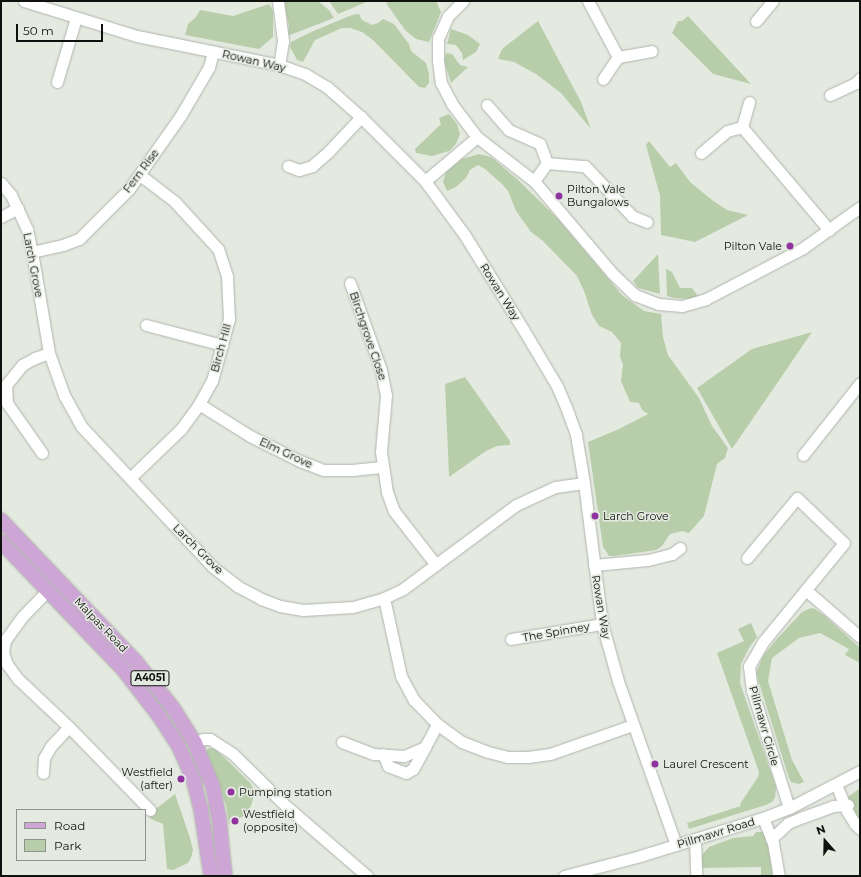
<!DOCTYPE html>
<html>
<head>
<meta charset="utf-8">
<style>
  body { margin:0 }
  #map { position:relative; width:861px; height:877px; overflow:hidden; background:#e5eae1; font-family:Montserrat,sans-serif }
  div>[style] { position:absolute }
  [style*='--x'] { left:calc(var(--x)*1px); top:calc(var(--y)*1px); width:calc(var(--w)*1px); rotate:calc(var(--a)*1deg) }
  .green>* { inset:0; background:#b8ceab }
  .roads { filter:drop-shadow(0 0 1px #afb5ac) drop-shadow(0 0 1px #afb5ac) }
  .minor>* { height:11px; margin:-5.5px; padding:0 5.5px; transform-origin:5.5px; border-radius:5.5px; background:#fff }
  .major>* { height:14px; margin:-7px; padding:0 7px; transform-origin:7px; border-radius:7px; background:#cea6d6 }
  .dots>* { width:11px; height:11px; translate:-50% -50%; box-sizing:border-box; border:2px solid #e5eae1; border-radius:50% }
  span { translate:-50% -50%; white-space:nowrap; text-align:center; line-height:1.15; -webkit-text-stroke:3px #e5eae1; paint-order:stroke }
  .shield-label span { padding:1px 3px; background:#e5eae1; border:1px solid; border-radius:3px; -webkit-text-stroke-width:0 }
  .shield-label { font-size:10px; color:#0f110e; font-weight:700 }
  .street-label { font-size:11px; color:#0f110e }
  .poi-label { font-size:11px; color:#0f110e }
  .left { translate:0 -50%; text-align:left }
  .right { translate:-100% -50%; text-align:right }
  .frame { position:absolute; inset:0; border:2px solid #0f110e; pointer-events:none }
  .legend { position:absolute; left:16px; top:809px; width:130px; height:52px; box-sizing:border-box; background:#e5eae1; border:1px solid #8f938d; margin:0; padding:5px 7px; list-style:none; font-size:12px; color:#0f110e }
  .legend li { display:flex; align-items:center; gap:8px; height:20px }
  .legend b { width:20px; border:1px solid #8f938d }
  .north { position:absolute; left:805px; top:821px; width:40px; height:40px; -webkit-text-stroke:3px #e5eae1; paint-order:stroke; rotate:340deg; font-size:11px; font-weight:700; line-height:16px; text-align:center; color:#0f110e }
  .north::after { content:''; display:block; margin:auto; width:14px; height:18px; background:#0f110e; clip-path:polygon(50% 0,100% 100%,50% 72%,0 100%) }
  .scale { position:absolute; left:16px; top:24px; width:87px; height:18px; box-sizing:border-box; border:2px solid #0f110e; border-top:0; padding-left:5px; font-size:12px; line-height:14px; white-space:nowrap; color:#0f110e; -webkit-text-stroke:3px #e5eae1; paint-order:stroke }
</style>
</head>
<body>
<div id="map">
  <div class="green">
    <div style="clip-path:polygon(283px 1px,318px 1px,329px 10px,334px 18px,290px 35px,288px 33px,289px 25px)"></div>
    <div style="clip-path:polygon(329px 1px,369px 1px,338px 14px)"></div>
    <div style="clip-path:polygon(390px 1px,436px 1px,441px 12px,429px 42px,416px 39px,405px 30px,386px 3px)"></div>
    <div style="clip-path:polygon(269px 4px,273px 11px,273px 37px,259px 49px,185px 35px,188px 24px,196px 17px,200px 10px,233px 16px)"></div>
    <div style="clip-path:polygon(359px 14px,362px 20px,372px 25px,378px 23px,383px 19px,394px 24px,409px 44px,411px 51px,426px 63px,429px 74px,429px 83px,425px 88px,419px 87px,373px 40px,362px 32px,350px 28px,342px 28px,315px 40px,303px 62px,297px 60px,290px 47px,291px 42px,311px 32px,352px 15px)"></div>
    <div style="clip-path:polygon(688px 16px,751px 84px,713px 74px,672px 33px,678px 21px,682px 21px)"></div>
    <div style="clip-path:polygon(538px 21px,581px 102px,591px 129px,561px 93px,536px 74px,514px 62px,498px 59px,502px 49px)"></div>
    <div style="clip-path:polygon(451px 29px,468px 35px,480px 44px,476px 52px,463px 60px,462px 53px,456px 45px,447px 44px)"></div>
    <div style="clip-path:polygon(446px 53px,452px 54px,460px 65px,468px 67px,451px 83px,444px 61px)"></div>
    <div style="clip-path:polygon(449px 114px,457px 124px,460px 134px,456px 144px,449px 151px,432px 156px,416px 153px,415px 149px,441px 124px,439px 118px)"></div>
    <div style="clip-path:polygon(649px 141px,670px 167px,676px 163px,690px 182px,712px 200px,727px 210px,748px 215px,695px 242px,661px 235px,660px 196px,646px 145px)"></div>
    <div style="clip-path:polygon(479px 154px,491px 157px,517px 179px,559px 220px,622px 295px,644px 311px,661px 314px,663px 337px,668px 355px,699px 398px,712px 426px,728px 448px,725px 458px,717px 464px,704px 516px,689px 533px,682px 531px,670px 534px,662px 546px,656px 550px,615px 556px,609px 556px,603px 547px,588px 442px,619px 429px,648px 414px,642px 410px,639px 403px,630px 402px,621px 381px,623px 365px,620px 356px,621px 343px,612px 332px,599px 326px,592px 315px,584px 291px,577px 276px,543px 241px,531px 232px,516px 211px,508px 191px,502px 184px,485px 169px,478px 165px,470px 170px,466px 178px,456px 187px,447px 191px,443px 182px,446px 172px,462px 159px)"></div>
    <div style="clip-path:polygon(658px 254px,660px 294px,638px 288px,633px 281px)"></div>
    <div style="clip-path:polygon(666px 269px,672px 272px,680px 288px,692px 288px,698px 296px,691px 299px,675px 298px,667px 296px)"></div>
    <div style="clip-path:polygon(812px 332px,732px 449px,697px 388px,752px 349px)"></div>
    <div style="clip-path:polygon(465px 377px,510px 441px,510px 445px,497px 446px,486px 451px,449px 477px,445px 384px)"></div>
    <div style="clip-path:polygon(811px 608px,815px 609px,825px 616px,860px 648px,860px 663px,845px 655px,849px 649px,820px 633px,799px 638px,772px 658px,768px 681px,792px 760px,804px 782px,799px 784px,791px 782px,789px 778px,756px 673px,763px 656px,776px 640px,802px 612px)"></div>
    <div style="clip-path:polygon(751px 623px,757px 637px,749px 648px,741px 664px,740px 683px,776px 787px,775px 798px,772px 802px,766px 805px,689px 829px,687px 823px,741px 806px,740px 804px,758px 777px,759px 772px,717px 653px,744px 641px,738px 629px)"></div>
    <div style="clip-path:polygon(209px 748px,215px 749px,230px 763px,250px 783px,255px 791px,251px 806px,245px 815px,229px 825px,226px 805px,206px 751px)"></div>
    <div style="clip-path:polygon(860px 788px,860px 822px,848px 797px)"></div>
    <div style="clip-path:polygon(175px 794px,190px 838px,193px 850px,191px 858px,188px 863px,173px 870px,167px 869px,163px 824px,151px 819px,148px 815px)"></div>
    <div style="clip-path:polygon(756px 832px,763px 832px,771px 849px,772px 876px,761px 876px,761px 867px,700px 868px,701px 856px,709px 847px,733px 838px,753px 836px)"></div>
  </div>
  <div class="roads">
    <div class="minor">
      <div style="--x:24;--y:1;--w:118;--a:17.2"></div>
      <div style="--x:137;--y:36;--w:145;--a:11.5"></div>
      <div style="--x:279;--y:65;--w:28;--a:19"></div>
      <div style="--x:305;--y:74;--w:26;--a:31"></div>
      <div style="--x:327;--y:87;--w:45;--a:41.4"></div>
      <div style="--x:361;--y:117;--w:91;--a:45"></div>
      <div style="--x:425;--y:181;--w:66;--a:53.7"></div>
      <div style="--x:464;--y:234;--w:112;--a:58.2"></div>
      <div style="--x:523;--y:329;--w:66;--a:59.2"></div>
      <div style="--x:557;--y:386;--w:23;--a:67"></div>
      <div style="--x:566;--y:407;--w:30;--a:70"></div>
      <div style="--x:576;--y:435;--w:49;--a:80.5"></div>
      <div style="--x:584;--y:483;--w:142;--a:82.7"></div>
      <div style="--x:602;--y:624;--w:59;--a:74.3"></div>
      <div style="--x:618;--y:681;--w:174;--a:70.5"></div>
      <div style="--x:278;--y:1;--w:40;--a:82.9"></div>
      <div style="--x:283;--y:41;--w:24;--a:99"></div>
      <div style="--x:463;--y:1;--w:21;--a:135"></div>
      <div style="--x:448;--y:16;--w:24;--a:114"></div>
      <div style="--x:438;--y:38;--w:22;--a:90"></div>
      <div style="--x:438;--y:60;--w:23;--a:83"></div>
      <div style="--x:441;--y:83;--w:24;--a:62"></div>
      <div style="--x:452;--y:104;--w:41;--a:52.9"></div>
      <div style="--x:477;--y:137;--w:72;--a:37.7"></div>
      <div style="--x:534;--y:181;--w:121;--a:49.7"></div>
      <div style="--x:612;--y:273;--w:32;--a:44"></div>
      <div style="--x:635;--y:295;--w:26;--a:21"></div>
      <div style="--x:659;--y:304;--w:23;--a:5"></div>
      <div style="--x:682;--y:306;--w:25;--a:-16"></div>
      <div style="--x:706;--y:299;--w:110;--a:-27.7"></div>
      <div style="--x:803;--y:248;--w:70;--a:-35.7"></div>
      <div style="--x:588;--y:1;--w:64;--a:61.8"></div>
      <div style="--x:756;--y:21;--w:26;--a:-50"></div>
      <div style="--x:603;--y:79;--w:27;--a:-56"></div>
      <div style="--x:618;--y:57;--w:34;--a:-10"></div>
      <div style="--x:57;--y:82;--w:67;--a:-73.5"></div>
      <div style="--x:830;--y:95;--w:29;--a:-25"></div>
      <div style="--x:856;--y:83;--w:6;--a:-51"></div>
      <div style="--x:487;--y:105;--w:33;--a:49"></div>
      <div style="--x:509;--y:130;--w:34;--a:24"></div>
      <div style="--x:540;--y:144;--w:20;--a:70"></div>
      <div style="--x:742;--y:127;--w:26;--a:-74"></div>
      <div style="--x:701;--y:153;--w:34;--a:-40"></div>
      <div style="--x:727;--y:131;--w:16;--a:-15"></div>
      <div style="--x:742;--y:127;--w:135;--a:49.8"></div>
      <div style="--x:288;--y:166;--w:12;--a:20"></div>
      <div style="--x:299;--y:170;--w:14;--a:-17"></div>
      <div style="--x:312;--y:166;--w:23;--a:-41"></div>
      <div style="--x:329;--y:151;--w:47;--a:-46.7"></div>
      <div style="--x:425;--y:181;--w:68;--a:-40.2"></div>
      <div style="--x:534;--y:181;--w:22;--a:-54"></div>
      <div style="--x:547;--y:163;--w:38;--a:5"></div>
      <div style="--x:585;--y:166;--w:69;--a:46.8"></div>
      <div style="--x:632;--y:216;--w:16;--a:22"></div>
      <div style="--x:1;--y:183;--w:16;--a:50"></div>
      <div style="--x:11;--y:195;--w:38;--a:65"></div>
      <div style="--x:27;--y:229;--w:24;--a:78"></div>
      <div style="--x:32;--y:252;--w:102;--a:80.4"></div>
      <div style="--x:49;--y:353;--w:45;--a:70.3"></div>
      <div style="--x:64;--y:395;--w:35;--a:61"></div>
      <div style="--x:81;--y:426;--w:193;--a:46.9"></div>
      <div style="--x:213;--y:567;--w:31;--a:38"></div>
      <div style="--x:237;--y:586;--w:27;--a:28"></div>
      <div style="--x:261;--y:599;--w:20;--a:20"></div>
      <div style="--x:280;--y:606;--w:23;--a:10"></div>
      <div style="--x:303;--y:610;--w:50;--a:-3.4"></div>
      <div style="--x:353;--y:607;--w:32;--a:-16"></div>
      <div style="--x:384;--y:598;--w:21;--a:-25"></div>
      <div style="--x:403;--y:589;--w:141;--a:-36.6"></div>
      <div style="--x:516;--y:505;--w:43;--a:-24.8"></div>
      <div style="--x:555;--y:487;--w:29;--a:-8"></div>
      <div style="--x:1;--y:217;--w:19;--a:-28"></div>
      <div style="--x:32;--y:252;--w:32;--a:-13"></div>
      <div style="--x:63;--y:245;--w:17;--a:-21"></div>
      <div style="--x:79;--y:239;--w:71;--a:-45"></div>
      <div style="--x:129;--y:189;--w:90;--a:-54.9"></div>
      <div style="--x:181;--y:115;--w:56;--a:-59.7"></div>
      <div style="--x:209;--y:67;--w:16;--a:-75"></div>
      <div style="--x:350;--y:283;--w:92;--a:70.4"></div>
      <div style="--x:381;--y:370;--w:25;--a:79"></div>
      <div style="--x:386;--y:395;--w:57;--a:95"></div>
      <div style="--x:381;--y:452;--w:40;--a:81.5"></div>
      <div style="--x:387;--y:492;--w:20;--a:70"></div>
      <div style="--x:394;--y:511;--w:68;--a:52.1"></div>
      <div style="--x:146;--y:325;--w:79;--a:14.7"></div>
      <div style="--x:199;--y:404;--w:60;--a:32.1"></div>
      <div style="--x:250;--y:436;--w:56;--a:26.6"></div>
      <div style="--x:300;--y:461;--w:26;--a:21"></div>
      <div style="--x:324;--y:470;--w:28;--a:0"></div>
      <div style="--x:352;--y:470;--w:29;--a:-6"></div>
      <div style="--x:42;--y:453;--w:61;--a:-125"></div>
      <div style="--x:7;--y:403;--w:18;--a:-93"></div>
      <div style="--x:6;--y:385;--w:26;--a:-51"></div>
      <div style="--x:22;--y:365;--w:15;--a:-28"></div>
      <div style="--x:35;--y:358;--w:15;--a:-20"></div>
      <div style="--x:803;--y:455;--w:92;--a:-51.6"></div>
      <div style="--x:130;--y:478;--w:71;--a:-43.9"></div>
      <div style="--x:181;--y:429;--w:31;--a:-54"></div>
      <div style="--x:199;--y:404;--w:26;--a:-61"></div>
      <div style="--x:212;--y:381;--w:64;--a:-74.7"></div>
      <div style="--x:229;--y:319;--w:43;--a:-92.7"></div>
      <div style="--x:227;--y:276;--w:28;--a:-108"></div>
      <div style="--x:218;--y:249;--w:65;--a:-132.5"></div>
      <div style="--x:174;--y:201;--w:43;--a:-142.6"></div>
      <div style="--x:747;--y:558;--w:78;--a:-50.2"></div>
      <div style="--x:797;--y:498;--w:65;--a:43.8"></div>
      <div style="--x:844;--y:543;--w:128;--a:129.3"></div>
      <div style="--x:763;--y:642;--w:28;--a:120"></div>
      <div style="--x:749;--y:666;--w:24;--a:83"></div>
      <div style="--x:752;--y:690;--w:124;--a:72.6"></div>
      <div style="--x:594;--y:565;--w:54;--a:-5.3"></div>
      <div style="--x:648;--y:560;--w:25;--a:-14"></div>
      <div style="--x:672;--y:554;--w:10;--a:-37"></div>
      <div style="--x:48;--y:590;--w:37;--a:134"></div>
      <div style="--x:22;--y:617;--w:29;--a:126"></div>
      <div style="--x:5;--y:640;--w:12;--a:99"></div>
      <div style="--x:3;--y:652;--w:13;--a:72"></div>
      <div style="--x:7;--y:664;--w:19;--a:54"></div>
      <div style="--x:18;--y:679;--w:70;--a:43.3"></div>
      <div style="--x:69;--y:727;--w:116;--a:45.7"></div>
      <div style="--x:807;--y:591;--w:70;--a:41"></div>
      <div style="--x:384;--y:598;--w:80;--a:77.7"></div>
      <div style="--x:401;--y:676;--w:27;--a:62"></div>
      <div style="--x:414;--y:700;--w:33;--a:46"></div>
      <div style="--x:437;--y:724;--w:31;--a:36"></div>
      <div style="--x:462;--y:742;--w:28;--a:21"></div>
      <div style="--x:488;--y:752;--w:21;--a:14"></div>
      <div style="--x:508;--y:757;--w:20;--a:0"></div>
      <div style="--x:528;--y:757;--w:22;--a:-8"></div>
      <div style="--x:550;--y:754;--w:88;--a:-19.3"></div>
      <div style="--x:511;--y:639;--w:92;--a:-9.4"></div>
      <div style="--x:342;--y:742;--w:34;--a:21"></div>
      <div style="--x:374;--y:754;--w:30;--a:4"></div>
      <div style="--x:404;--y:756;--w:23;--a:-23"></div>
      <div style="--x:425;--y:747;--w:26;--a:-62"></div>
      <div style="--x:195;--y:743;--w:9;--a:-27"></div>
      <div style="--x:203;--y:739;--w:7;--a:0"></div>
      <div style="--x:210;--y:739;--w:27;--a:33"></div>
      <div style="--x:233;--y:754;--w:74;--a:44.5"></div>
      <div style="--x:286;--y:806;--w:107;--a:40.8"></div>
      <div style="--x:383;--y:754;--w:13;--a:67"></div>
      <div style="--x:388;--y:766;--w:19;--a:21"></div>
      <div style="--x:406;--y:773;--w:8;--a:-30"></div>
      <div style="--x:413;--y:769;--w:25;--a:-61"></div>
      <div style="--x:43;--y:773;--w:15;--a:-86"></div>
      <div style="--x:44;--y:758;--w:14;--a:-60"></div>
      <div style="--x:51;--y:746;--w:26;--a:-47"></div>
      <div style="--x:836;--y:784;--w:29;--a:68"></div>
      <div style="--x:847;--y:811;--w:15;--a:58"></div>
      <div style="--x:855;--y:824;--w:7;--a:45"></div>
      <div style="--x:763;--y:818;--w:27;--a:68"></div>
      <div style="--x:773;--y:843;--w:34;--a:80"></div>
      <div style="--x:695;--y:839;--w:37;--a:88"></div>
      <div style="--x:771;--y:839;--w:23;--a:-43"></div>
      <div style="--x:788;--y:823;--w:16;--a:-22"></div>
      <div style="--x:803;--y:817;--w:32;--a:-20"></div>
      <div style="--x:833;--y:806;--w:15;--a:-4"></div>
      <div style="--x:564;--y:876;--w:79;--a:-14.7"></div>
      <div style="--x:640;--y:856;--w:129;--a:-17.2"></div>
      <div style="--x:763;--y:818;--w:28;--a:-21"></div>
      <div style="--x:789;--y:808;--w:80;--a:-27.5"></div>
    </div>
    <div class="major">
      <div style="--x:1;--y:520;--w:196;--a:46.4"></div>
      <div style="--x:136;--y:662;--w:59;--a:51.2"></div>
      <div style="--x:173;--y:708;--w:41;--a:57.8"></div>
      <div style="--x:195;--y:743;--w:48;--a:67.8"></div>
      <div style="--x:213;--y:787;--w:31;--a:79"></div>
      <div style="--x:219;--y:817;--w:59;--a:84.2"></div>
      <div style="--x:1;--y:542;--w:175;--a:46.2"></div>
      <div style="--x:122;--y:668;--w:61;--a:52.4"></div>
      <div style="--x:159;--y:716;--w:37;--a:57"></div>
      <div style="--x:179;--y:747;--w:34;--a:66"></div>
      <div style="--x:193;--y:778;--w:33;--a:76"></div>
      <div style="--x:201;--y:810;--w:67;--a:81.4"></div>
    </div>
  </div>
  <div class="dots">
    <div style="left:559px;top:196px;background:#8f349f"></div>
    <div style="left:790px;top:246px;background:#8f349f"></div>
    <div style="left:595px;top:516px;background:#8f349f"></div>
    <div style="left:655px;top:764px;background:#8f349f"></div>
    <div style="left:181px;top:779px;background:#8f349f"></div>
    <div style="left:231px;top:792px;background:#8f349f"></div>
    <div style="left:235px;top:821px;background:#8f349f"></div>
  </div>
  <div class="shield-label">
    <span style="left:150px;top:678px">A4051</span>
  </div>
  <div class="street-label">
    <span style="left:254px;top:61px;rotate:13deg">Rowan Way</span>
    <span style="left:141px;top:171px;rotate:-53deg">Fern Rise</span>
    <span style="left:33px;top:265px;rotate:79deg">Larch Grove</span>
    <span style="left:500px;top:292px;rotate:58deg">Rowan Way</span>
    <span style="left:368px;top:336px;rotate:71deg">Birchgrove Close</span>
    <span style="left:221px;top:348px;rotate:-75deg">Birch Hill</span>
    <span style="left:286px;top:453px;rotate:25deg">Elm Grove</span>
    <span style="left:198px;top:549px;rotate:45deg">Larch Grove</span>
    <span style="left:601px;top:607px;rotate:80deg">Rowan Way</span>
    <span style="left:101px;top:625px;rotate:46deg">Malpas Road</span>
    <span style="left:556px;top:632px;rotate:-10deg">The Spinney</span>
    <span style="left:764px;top:726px;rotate:74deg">Pillmawr Circle</span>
    <span style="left:716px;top:833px;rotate:-17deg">Pillmawr Road</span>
  </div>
  <div class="poi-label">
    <span class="left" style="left:567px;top:196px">Pilton Vale<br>Bungalows</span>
    <span class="right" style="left:782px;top:246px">Pilton Vale</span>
    <span class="left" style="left:603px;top:516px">Larch Grove</span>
    <span class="left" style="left:663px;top:764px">Laurel Crescent</span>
    <span class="right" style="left:173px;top:779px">Westfield<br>(after)</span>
    <span class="left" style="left:239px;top:792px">Pumping station</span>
    <span class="left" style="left:243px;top:821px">Westfield<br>(opposite)</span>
  </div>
  <div class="frame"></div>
  <ul class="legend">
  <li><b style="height:5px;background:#cea6d6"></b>Road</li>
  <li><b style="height:11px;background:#b8ceab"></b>Park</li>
  </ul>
  <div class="north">N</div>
  <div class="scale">50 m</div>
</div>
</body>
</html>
